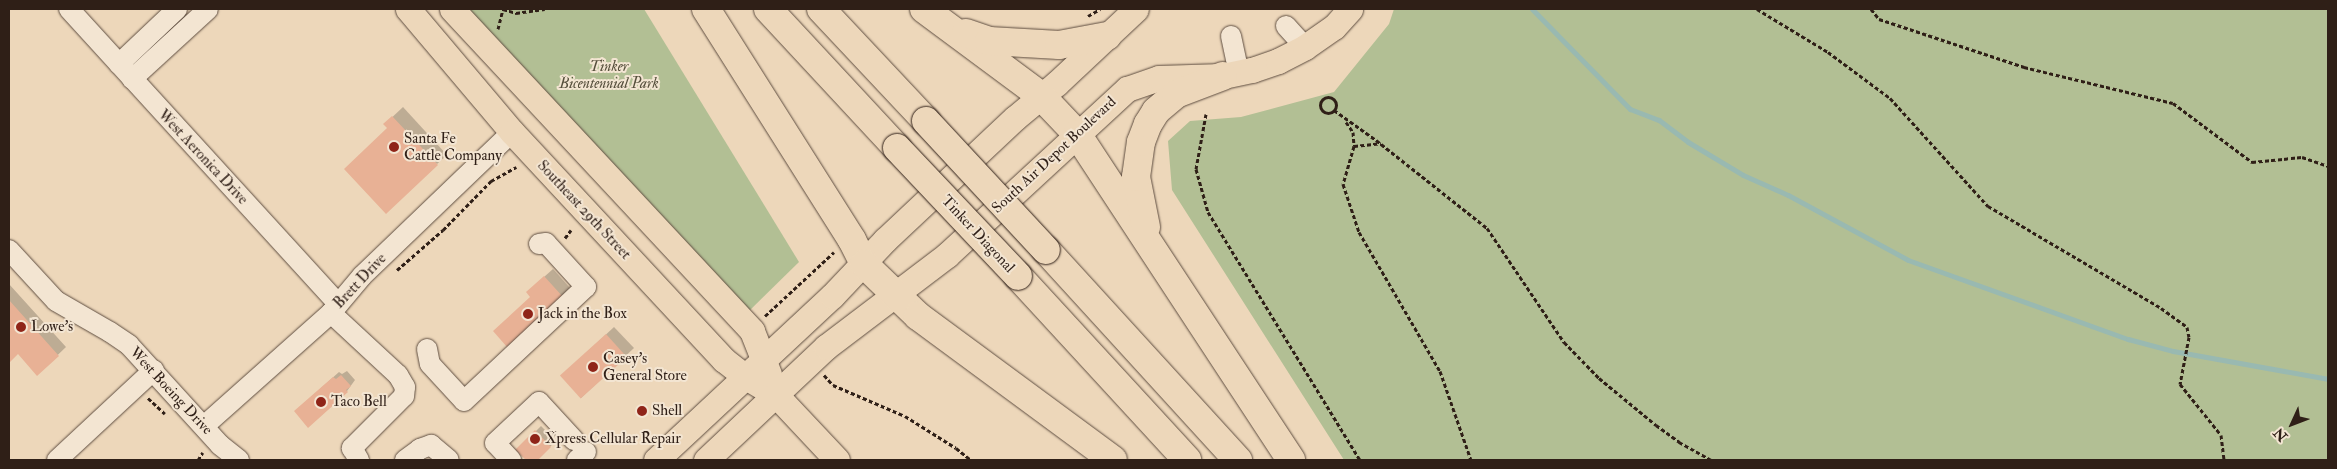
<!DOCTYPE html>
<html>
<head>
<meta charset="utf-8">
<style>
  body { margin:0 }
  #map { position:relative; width:2337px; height:469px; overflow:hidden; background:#edd7ba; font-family:"IM FELL Double Pica",serif }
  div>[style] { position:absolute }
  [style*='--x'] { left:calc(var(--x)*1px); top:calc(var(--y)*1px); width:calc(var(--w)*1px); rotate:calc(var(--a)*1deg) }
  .green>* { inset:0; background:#b2bf94 }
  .shadow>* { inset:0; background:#0003 }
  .stream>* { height:5px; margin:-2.5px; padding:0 2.5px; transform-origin:2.5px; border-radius:2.5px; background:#99b9b1 }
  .building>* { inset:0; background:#e8b195; transform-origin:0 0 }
  .path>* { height:3px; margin-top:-1.5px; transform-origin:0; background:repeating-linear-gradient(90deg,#2f1f17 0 4px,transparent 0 6.5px) }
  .path>.ring { margin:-1.5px; padding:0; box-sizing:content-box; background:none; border:3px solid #2f1f17; border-radius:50% }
  .roads { filter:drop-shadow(0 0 1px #5e4d40) drop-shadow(0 0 1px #5e4d40) }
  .minor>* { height:20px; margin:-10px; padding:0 10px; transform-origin:10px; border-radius:10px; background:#f3e5d2 }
  .major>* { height:25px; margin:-12.5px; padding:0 12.5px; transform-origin:12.5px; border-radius:12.5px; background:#edd7ba }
  .highway>* { height:28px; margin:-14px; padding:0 14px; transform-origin:14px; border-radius:14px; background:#edd7ba }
  .bridges { filter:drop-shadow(0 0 1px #2f1f17) drop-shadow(0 0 1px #2f1f17) }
  .highway-bridge>* { height:28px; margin:-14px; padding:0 14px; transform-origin:14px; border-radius:14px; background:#edd7ba }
  .dots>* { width:14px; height:14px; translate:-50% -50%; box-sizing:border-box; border:2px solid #f3e5d2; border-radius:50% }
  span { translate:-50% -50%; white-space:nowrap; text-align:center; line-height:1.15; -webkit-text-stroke:4px #f3e5d2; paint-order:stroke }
  .park-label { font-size:15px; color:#564f3c; font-style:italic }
  .poi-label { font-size:15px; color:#2f1f17 }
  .left { translate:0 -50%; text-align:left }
  .street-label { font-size:15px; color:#2f1f17 }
  .frame { position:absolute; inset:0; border:10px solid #2f1f17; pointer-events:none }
  .north { position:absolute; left:2267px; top:399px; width:50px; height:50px; -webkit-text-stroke:4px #f3e5d2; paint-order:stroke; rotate:227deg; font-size:14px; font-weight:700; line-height:20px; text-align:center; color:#2f1f17 }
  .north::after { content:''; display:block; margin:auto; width:18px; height:22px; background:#2f1f17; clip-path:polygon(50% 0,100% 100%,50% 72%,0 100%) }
</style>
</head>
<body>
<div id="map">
  <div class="green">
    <div style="clip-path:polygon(459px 9px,644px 9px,799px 262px,744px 316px)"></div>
    <div style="clip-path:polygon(1394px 9px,2328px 9px,2328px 460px,1344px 460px,1172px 190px,1168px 141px,1190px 121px,1241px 117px,1334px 92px,1389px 24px)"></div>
  </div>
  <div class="shadow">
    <div style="clip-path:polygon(403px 107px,447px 155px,437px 164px,385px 124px)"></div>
    <div style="clip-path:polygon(553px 269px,570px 288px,562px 296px,532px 297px,535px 285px)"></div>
    <div style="clip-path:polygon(9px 284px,66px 347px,38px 374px,18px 352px,9px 361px)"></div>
    <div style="clip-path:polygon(614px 327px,634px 348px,581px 398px,569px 369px)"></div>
    <div style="clip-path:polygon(347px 371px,355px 380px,347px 391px,301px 406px,339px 372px,342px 374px)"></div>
    <div style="clip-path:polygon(541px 426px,556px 441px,536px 460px,527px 460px,517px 450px)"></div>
  </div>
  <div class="stream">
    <div style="--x:1532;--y:9;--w:140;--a:45.6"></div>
    <div style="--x:1630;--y:109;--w:31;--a:21"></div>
    <div style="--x:1659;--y:120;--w:36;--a:37"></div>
    <div style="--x:1688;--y:142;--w:64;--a:31"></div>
    <div style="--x:1743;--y:175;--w:49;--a:24"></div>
    <div style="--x:1788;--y:195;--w:136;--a:28.4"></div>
    <div style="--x:1908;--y:260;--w:234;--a:19.8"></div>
    <div style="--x:2128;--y:339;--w:47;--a:14.9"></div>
    <div style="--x:2173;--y:351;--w:158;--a:10.2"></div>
  </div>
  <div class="building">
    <div style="clip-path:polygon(392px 116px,438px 165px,386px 214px,344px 169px,387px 128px,383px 124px)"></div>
    <div style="clip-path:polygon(544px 276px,563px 297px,507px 347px,493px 331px,530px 297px,526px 292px)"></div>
    <div style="clip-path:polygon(9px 300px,59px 356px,37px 376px,18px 354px,9px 363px)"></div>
    <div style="left:606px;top:334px;width:31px;height:62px;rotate:48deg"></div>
    <div style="clip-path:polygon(341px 375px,351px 386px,346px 390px,348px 392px,308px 428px,294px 411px,333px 377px,336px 379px)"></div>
    <div style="clip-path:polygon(535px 430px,551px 447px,538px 460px,526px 460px,515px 450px)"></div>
  </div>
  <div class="path">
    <div style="--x:1757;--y:9;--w:83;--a:31.2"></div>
    <div style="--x:1828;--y:52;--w:77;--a:36.6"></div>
    <div style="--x:1890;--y:98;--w:146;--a:47.8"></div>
    <div style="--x:1988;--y:206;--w:201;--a:30.5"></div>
    <div style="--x:2161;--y:308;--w:32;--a:36"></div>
    <div style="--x:2187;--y:327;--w:10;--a:79"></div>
    <div style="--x:2189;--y:337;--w:48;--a:100.8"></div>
    <div style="--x:2180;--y:384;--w:65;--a:51.2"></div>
    <div style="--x:2221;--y:435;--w:25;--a:83"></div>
    <div style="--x:1871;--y:9;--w:13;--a:51"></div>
    <div style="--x:1879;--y:19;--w:153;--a:18.3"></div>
    <div style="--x:2024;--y:67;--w:153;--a:13.6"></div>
    <div style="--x:2173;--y:103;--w:99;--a:36.8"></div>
    <div style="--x:2252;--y:162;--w:50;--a:-5.7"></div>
    <div style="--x:2302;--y:157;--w:28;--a:19"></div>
    <div style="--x:1088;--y:16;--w:14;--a:-30"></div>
    <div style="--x:498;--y:29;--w:21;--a:-76"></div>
    <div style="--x:503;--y:9;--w:14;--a:17"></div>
    <div style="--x:516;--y:13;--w:29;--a:-8"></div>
    <div class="ring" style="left:1320px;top:97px;width:13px;height:13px"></div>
    <div style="--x:1334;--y:110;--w:52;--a:35.5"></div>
    <div style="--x:1376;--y:140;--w:142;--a:38.4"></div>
    <div style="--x:1487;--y:228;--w:138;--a:56"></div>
    <div style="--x:1564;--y:342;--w:50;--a:45.8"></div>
    <div style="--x:1599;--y:378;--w:74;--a:39.5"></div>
    <div style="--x:1656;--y:425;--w:29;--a:36"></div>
    <div style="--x:1679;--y:442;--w:37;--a:29"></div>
    <div style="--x:1206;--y:114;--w:56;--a:100.3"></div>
    <div style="--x:1196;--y:169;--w:45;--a:74.4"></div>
    <div style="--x:1208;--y:212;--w:291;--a:58.5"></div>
    <div style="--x:1346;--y:122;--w:12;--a:55"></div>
    <div style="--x:1353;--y:132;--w:14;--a:86"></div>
    <div style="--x:1354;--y:146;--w:27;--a:-6"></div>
    <div style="--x:1354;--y:146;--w:40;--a:106"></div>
    <div style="--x:1343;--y:184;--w:51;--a:71.6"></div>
    <div style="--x:1359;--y:232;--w:161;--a:59.8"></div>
    <div style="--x:1440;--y:371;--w:94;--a:70.8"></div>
    <div style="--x:565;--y:238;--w:10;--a:-53"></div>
    <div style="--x:397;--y:270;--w:61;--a:-41"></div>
    <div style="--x:443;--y:230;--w:69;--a:-45.6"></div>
    <div style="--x:491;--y:181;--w:29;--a:-29"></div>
    <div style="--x:765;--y:316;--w:94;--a:-42.8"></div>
    <div style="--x:824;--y:375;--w:13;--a:48"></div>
    <div style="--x:833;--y:385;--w:78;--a:23.3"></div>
    <div style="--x:905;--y:416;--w:60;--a:32.1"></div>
    <div style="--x:956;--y:448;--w:19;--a:39"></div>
    <div style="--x:148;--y:398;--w:23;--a:43"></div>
    <div style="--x:198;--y:460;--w:9;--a:-58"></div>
  </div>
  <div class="roads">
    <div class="minor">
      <div style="--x:69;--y:9;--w:399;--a:47.6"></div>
      <div style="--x:1286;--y:26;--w:28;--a:48"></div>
      <div style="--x:1231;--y:36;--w:38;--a:78"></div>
      <div style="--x:119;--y:64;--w:80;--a:-43.5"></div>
      <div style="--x:132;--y:79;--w:103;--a:-42.6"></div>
      <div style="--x:9;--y:250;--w:69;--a:47.3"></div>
      <div style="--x:56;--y:301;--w:62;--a:29.9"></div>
      <div style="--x:110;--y:332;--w:23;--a:34"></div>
      <div style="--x:129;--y:345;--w:135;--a:47.7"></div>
      <div style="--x:220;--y:445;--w:24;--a:38"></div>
      <div style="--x:331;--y:313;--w:91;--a:42.8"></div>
      <div style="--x:398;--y:375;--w:14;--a:60"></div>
      <div style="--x:405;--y:387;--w:9;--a:96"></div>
      <div style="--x:404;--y:396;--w:74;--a:135"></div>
      <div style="--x:352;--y:448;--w:14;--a:60"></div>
      <div style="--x:427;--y:349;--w:15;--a:79"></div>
      <div style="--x:430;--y:364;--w:50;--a:47.4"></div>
      <div style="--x:464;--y:401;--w:167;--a:-43.1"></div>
      <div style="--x:586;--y:287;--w:59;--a:-132.3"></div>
      <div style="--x:546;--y:243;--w:7;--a:172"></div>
      <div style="--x:204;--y:426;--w:170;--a:-41.7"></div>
      <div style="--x:331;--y:313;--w:48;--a:-50"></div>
      <div style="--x:362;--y:276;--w:208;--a:-43.8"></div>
      <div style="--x:57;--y:460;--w:132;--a:-42.9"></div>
      <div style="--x:405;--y:460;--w:19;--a:-36"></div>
      <div style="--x:420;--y:449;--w:12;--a:-20"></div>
      <div style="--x:431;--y:445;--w:23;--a:40"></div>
      <div style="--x:511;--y:460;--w:23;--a:-133"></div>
      <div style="--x:495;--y:443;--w:60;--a:-43"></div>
      <div style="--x:539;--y:402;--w:52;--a:47.4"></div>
      <div style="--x:577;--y:460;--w:12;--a:-42"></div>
    </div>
    <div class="major">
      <div style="--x:408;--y:9;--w:161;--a:49.8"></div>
      <div style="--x:512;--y:132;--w:311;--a:47.1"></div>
      <div style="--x:724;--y:360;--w:28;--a:38"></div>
      <div style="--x:746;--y:377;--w:35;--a:31"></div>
      <div style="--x:776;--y:395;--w:89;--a:46.8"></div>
      <div style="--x:452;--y:9;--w:440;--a:47"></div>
      <div style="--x:752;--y:331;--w:46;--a:68.4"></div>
      <div style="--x:656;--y:460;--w:241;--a:-43"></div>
      <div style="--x:832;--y:296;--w:77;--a:-46.6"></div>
      <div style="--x:885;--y:240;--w:178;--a:-43.2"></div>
      <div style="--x:1015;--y:118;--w:55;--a:-39.8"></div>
      <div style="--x:1057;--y:83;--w:108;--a:-43.1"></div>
      <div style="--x:706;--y:460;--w:165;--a:-43.3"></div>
      <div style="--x:826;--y:347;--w:152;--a:-37.2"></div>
      <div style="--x:947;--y:255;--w:245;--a:-42.7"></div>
      <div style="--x:1127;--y:89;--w:34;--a:-19"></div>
      <div style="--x:1159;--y:78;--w:64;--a:-1.8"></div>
      <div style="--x:1223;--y:76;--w:30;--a:-12"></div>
      <div style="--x:1252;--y:70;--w:28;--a:-19"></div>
      <div style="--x:1278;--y:61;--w:30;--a:-27"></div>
      <div style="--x:1305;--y:47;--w:35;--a:-35"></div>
      <div style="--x:1334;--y:27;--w:24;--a:-48"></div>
    </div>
    <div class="highway">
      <div style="--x:706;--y:9;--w:273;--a:57.7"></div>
      <div style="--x:852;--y:240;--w:27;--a:63"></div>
      <div style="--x:864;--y:264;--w:75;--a:43.9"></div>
      <div style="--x:918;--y:316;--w:242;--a:36.4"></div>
      <div style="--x:768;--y:9;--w:190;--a:47.1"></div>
      <div style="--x:821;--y:9;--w:154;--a:46.8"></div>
      <div style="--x:924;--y:9;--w:146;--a:36.6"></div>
      <div style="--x:1041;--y:96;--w:52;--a:46.5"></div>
      <div style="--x:1077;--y:134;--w:390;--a:56.7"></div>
      <div style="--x:966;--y:33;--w:24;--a:19"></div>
      <div style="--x:989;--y:41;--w:70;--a:3.3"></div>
      <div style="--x:1059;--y:45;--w:49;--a:-10.6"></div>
      <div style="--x:1146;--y:227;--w:51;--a:-101.3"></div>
      <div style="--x:1136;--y:177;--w:35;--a:-82"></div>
      <div style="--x:1141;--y:142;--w:19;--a:-69"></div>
      <div style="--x:1148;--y:124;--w:15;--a:-58"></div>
      <div style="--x:1156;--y:111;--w:26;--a:-40"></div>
      <div style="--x:1176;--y:94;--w:50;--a:-21"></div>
      <div style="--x:1046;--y:250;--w:285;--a:47.6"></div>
      <div style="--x:1018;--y:276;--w:250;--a:47.4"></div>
    </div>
  </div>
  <div class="bridges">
    <div class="highway-bridge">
      <div style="--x:926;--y:121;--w:176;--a:47.1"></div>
      <div style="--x:897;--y:148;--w:176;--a:46.6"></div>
    </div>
  </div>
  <div class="dots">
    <div style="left:394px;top:147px;background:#8f2418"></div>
    <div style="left:528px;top:314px;background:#8f2418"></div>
    <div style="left:21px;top:327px;background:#8f2418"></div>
    <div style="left:593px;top:367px;background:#8f2418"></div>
    <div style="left:321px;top:402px;background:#8f2418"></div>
    <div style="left:642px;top:411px;background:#8f2418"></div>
    <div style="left:535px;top:439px;background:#8f2418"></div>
  </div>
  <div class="park-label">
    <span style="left:609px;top:75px">Tinker<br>Bicentennial Park</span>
  </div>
  <div class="poi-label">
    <span class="left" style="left:404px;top:147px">Santa Fe<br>Cattle Company</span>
    <span class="left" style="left:538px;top:314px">Jack in the Box</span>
    <span class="left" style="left:31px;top:327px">Lowe's</span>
    <span class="left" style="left:603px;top:367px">Casey's<br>General Store</span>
    <span class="left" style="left:331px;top:402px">Taco Bell</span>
    <span class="left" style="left:652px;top:411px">Shell</span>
    <span class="left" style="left:545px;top:439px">Xpress Cellular Repair</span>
  </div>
  <div class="street-label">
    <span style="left:1054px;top:155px;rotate:-43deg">South Air Depot Boulevard</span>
    <span style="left:203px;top:157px;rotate:47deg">West Aeronica Drive</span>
    <span style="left:584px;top:210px;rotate:47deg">Southeast 29th Street</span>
    <span style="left:978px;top:234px;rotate:47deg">Tinker Diagonal</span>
    <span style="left:360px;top:281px;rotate:-47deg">Brett Drive</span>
    <span style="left:171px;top:391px;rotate:47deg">West Boeing Drive</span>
  </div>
  <div class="frame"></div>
  <div class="north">N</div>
</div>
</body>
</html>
